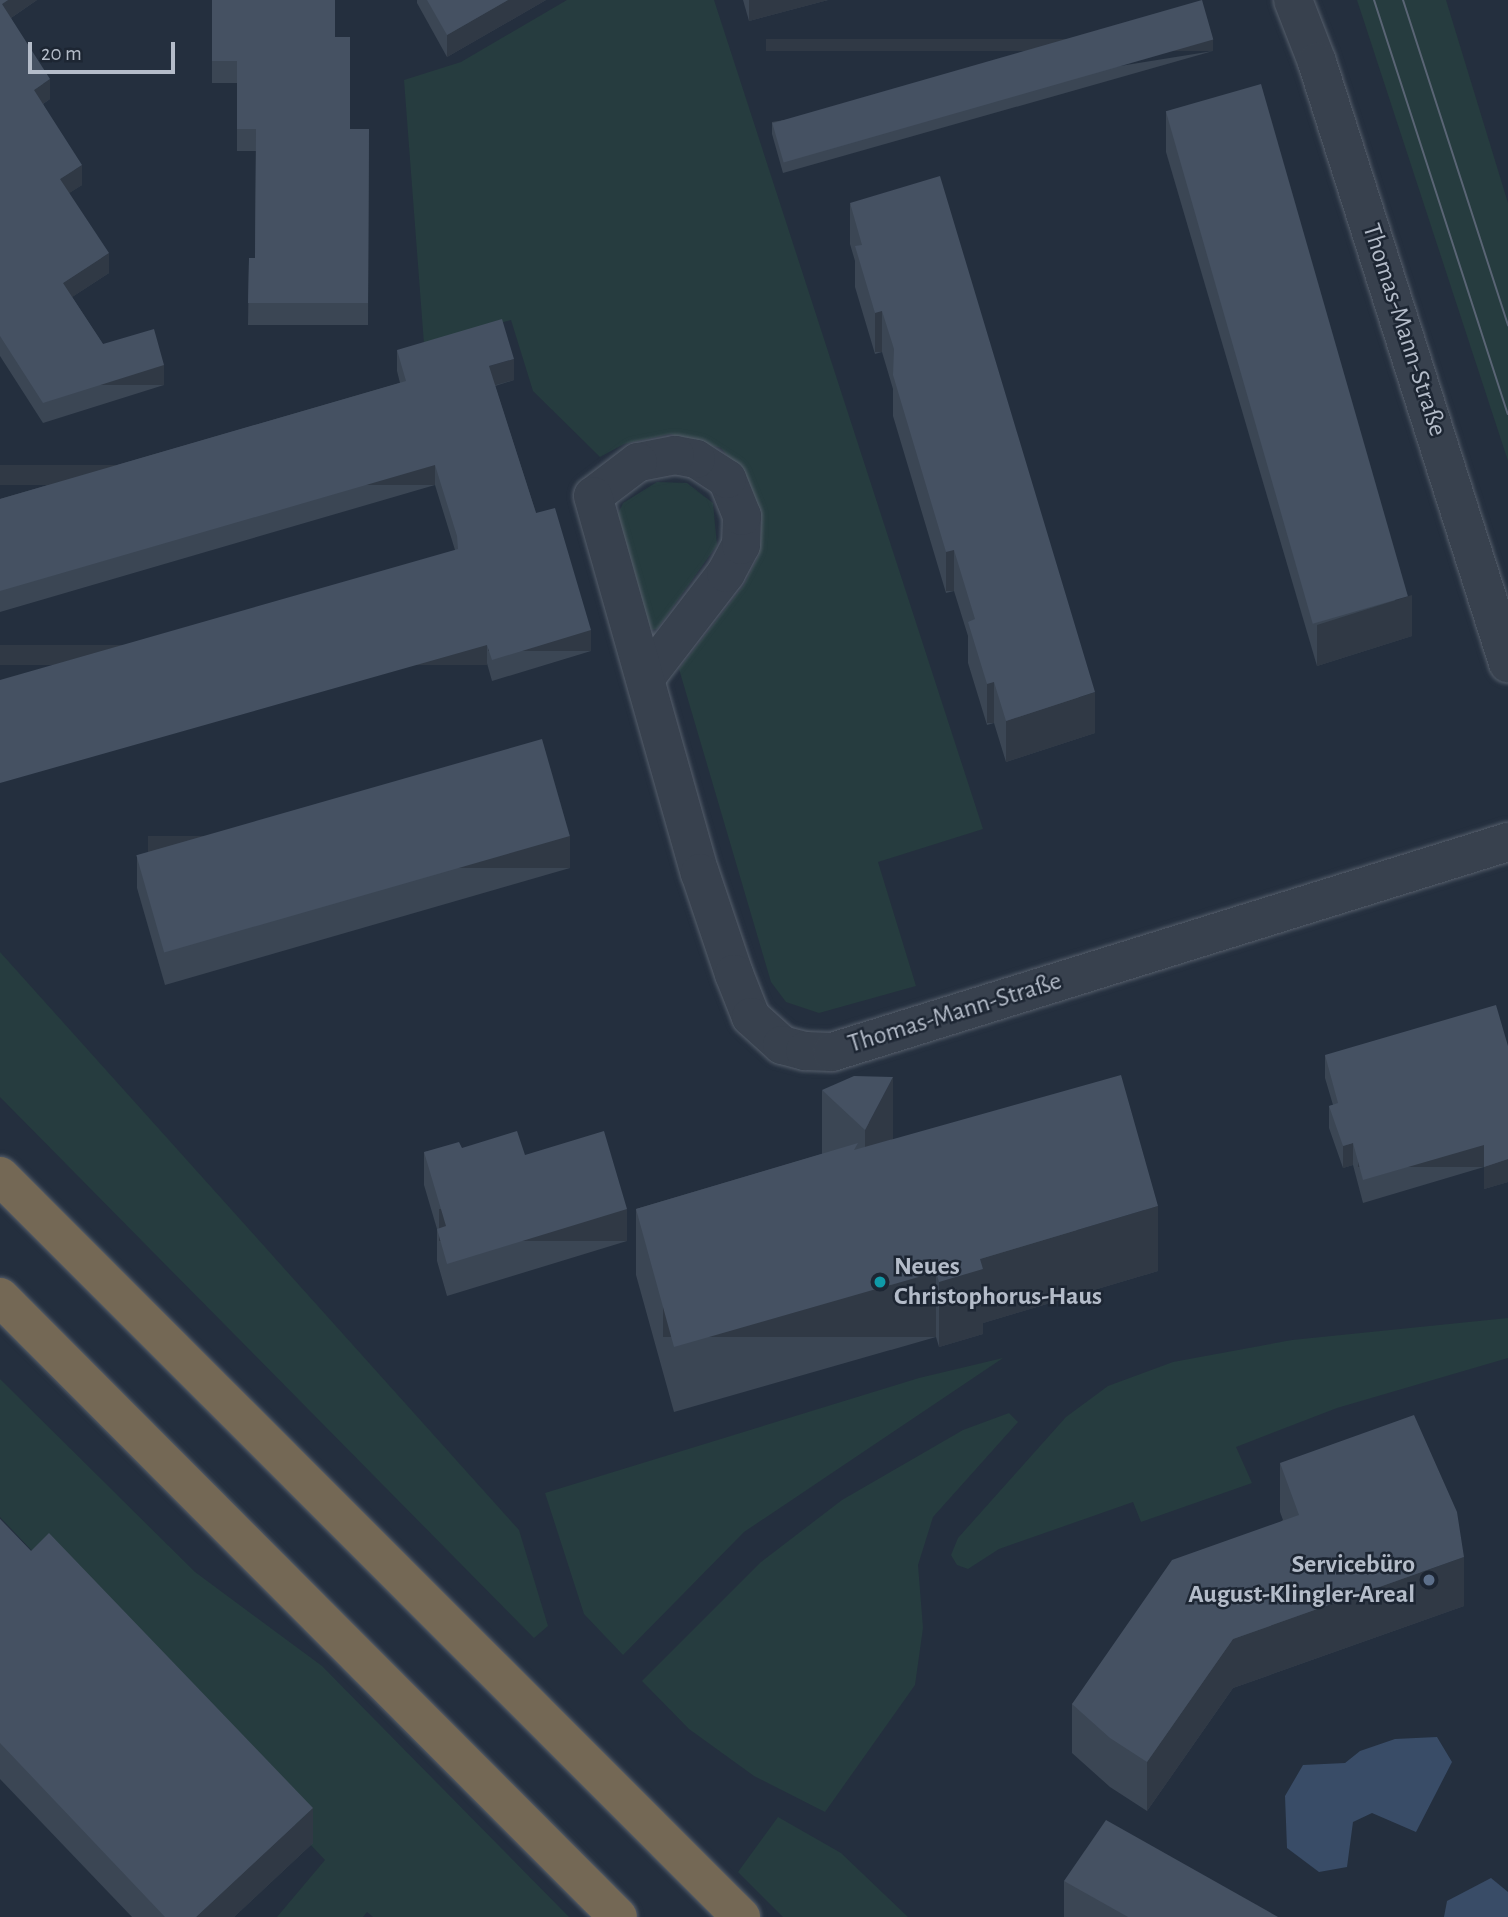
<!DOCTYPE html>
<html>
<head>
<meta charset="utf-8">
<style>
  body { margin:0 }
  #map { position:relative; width:1508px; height:1917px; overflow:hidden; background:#242f3e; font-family:"Alegreya Sans",sans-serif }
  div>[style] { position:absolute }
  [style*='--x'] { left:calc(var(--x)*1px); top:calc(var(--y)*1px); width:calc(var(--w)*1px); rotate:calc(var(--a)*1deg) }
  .green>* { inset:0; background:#263c3f }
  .water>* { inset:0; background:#394c67 }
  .roads { filter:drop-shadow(0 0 2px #565f6c) drop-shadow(0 0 2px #565f6c) }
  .street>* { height:38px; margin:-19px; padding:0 19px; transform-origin:19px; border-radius:19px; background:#38414e }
  .highway>* { height:38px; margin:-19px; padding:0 19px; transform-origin:19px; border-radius:19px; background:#746855 }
  .tram>* { height:2px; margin:-1px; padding:0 1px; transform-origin:1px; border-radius:1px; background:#5a6575 }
  .wall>* { inset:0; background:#3b4654 }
  .shaded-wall>* { inset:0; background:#303945; transform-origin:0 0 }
  .building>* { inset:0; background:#455162; transform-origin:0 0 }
  .dots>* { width:19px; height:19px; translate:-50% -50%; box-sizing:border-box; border:4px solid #1d2633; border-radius:50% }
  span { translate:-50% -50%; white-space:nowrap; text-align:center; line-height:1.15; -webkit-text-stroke:5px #1d2633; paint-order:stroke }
  .street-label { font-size:26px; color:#b4bcc9 }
  .poi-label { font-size:26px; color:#b4bcc9; font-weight:700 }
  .left { translate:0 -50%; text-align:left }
  .right { translate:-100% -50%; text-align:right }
  .scale { position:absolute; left:28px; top:42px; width:147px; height:32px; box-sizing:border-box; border:4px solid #b4bcc9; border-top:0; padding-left:9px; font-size:21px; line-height:24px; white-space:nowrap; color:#b4bcc9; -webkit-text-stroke:5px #1d2633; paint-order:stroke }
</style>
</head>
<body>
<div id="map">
  <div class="green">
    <div style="clip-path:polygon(567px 0,714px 0,983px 829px,878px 862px,916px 986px,819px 1013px,786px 1002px,771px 982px,679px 669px,744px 585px,759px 555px,762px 517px,749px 482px,721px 448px,670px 434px,624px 444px,600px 457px,533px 391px,511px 320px,424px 344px,404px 80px,461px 62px)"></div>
    <div style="clip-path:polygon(1357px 0,1446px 0,1508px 203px,1508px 461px)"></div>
    <div style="clip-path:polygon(657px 482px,687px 483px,713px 503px,717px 545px,657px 629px,645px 631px,616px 518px,623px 503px)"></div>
    <div style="clip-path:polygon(0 952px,519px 1530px,548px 1626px,534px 1638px,0 1097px)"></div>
    <div style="clip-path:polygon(1508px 1318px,1508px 1358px,1337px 1408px,1236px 1447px,1252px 1483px,1141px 1522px,1133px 1502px,999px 1549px,968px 1569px,957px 1565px,951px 1555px,958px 1538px,1066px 1417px,1108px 1386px,1173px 1362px,1292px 1340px)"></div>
    <div style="clip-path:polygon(1003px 1358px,744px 1532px,623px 1655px,584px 1614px,545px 1493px,919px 1378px)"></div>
    <div style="clip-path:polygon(0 1379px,195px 1572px,322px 1666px,569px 1917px,373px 1917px,367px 1912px,363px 1917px,277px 1917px,325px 1860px,0 1517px)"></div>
    <div style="clip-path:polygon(1009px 1413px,1018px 1422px,933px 1517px,918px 1565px,923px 1628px,915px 1685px,825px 1812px,754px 1776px,689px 1729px,642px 1681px,761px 1562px,842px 1500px,963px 1430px)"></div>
    <div style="clip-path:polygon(778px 1817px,841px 1853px,908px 1917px,783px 1917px,738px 1872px)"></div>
  </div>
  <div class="water">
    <div style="clip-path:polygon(1437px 1737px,1452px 1762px,1416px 1832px,1372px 1813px,1353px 1822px,1347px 1867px,1319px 1872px,1287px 1848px,1285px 1796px,1303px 1765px,1345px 1763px,1360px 1751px,1395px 1739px)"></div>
    <div style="clip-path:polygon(1491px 1878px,1508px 1892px,1508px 1917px,1444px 1917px,1447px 1901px)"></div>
  </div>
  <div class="roads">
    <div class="street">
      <div style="--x:1293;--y:0;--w:66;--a:68.8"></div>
      <div style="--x:1317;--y:62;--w:631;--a:72.37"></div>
      <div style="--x:647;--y:676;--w:130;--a:-52.5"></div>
      <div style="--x:726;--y:573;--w:32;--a:-62"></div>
      <div style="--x:741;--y:545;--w:29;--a:-88"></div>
      <div style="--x:742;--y:516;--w:40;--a:-112"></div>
      <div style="--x:727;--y:479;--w:37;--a:-147"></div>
      <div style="--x:696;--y:459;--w:21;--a:-169"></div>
      <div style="--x:675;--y:455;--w:38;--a:169"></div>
      <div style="--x:638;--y:462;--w:56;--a:142.9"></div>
      <div style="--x:593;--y:496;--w:392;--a:74.2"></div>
      <div style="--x:700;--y:873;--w:107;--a:71.4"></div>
      <div style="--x:734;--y:974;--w:46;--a:68.4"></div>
      <div style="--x:751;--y:1017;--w:42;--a:42.1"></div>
      <div style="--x:782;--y:1045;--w:24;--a:15"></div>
      <div style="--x:805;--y:1051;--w:27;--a:2"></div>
      <div style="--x:832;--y:1052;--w:708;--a:-17.26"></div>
    </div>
    <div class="highway">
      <div style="--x:0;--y:1176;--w:1048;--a:45"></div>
      <div style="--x:0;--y:1297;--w:875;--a:45.09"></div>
    </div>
  </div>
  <div class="tram">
    <div style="--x:1374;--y:0;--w:435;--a:72.1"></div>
    <div style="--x:1403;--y:0;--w:342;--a:72.1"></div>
  </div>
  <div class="wall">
    <div style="clip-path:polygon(0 0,37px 0,11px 18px,50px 99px,43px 104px,82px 185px,69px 193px,109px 273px,72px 297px,103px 344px,164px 385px,43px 423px,0 356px)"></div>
    <div style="clip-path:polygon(212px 0,335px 37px,350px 129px,369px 129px,368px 325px,248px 325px,249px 258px,255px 258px,256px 151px,237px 151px,237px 83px,212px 83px)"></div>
    <div style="clip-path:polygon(417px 0,546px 0,447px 57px,417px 3px)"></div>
    <div style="clip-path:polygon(743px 0,828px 0,749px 21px)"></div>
    <div style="clip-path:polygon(1213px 51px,783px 173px,772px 134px,772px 122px)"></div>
    <div style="clip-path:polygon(1166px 111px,1412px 636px,1317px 666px,1166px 152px)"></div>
    <div style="clip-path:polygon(850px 203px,1095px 733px,1006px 762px,994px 723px,987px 725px,968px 663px,968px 636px,954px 591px,946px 593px,893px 416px,893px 389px,882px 352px,875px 354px,855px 287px,855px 261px,850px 244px)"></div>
    <div style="clip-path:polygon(397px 350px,514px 380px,495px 386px,536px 513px,591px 651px,492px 681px,455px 550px,435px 485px,0 612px,0 499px,400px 383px,397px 371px)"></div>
    <div style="clip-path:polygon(137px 856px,570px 868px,165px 985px,137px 888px)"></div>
    <div style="clip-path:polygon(1508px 1046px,1508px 1182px,1484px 1189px,1484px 1167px,1363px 1203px,1353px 1165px,1343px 1168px,1329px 1128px,1329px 1106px,1333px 1105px,1325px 1078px,1325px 1055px)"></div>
    <div style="clip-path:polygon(822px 1090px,893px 1139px,1158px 1271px,983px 1323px,983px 1334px,939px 1347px,936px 1337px,674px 1412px,636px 1275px,636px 1209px,822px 1154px)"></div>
    <div style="clip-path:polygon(462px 1148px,525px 1155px,627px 1241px,447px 1296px,437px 1261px,437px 1229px,424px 1185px,424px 1152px)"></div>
    <div style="clip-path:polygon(1280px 1463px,1464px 1606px,1233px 1688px,1147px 1811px,1110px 1787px,1072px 1753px,1072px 1704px,1283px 1520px,1280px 1512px)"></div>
    <div style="clip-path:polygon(0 1519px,313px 1843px,234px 1917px,132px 1917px,0 1779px)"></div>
    <div style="clip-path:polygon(1064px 1881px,1278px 1917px,1064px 1917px)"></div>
  </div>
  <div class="shaded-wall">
    <div style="clip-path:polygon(8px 0,37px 0,2px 24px,2px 4px)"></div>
    <div style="clip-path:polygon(508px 0,546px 0,447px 57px,447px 35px)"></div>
    <div style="clip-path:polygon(749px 0,828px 0,749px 21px)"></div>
    <div style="left:1213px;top:39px;width:12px;height:447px;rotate:90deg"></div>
    <div style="clip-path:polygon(50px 79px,50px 99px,34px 110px,34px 90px)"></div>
    <div style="clip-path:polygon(82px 165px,82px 185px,60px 199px,60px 179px)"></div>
    <div style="clip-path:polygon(109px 253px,109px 273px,63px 303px,63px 283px)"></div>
    <div style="left:882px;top:311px;width:41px;height:7px;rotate:90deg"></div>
    <div style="clip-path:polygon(514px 359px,514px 380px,489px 387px,489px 366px)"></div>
    <div style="left:164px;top:365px;width:20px;height:127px;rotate:90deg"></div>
    <div style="left:435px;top:465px;width:20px;height:453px;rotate:90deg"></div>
    <div style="left:954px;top:550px;width:41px;height:8px;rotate:90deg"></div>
    <div style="clip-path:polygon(1412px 595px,1412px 636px,1317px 666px,1317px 625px)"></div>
    <div style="left:591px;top:630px;width:21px;height:103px;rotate:90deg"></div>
    <div style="left:487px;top:645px;width:20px;height:506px;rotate:90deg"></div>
    <div style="left:994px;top:682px;width:41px;height:7px;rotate:90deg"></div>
    <div style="clip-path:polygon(1095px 692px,1095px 733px,1006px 762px,1006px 721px)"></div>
    <div style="left:570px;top:836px;width:32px;height:422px;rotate:90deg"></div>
    <div style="clip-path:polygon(893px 1077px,893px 1143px,865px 1195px,865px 1130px)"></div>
    <div style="clip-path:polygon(1353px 1143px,1353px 1165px,1343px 1168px,1343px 1146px)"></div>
    <div style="left:1484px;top:1145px;width:22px;height:126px;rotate:90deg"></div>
    <div style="clip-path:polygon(1508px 1159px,1508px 1182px,1484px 1189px,1484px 1167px)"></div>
    <div style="clip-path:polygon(1158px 1206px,1158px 1271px,983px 1323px,983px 1334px,939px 1347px,939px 1282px,980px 1259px)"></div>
    <div style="left:627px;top:1209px;width:32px;height:188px;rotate:90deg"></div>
    <div style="left:936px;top:1272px;width:65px;height:273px;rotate:90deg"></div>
    <div style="clip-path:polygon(1464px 1557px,1464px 1606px,1233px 1688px,1147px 1811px,1147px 1762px,1233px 1639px)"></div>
    <div style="clip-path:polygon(313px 1808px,313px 1843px,234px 1917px,196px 1917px)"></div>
  </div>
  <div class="building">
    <div style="clip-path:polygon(0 0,8px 0,2px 4px,50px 79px,34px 90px,82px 165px,60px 179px,109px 253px,63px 283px,103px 344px,154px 329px,164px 365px,43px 403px,0 336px)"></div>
    <div style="clip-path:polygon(212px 0,335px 0,335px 37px,350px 37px,350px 129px,369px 129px,368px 303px,248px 303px,249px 258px,255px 258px,256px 129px,237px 129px,237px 61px,212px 61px)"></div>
    <div style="clip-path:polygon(427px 0,508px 0,447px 35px)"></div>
    <div style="left:1202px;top:0;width:41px;height:447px;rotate:74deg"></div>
    <div style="left:1261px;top:84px;width:533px;height:99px;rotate:74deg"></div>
    <div style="clip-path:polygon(940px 176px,1095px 692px,1006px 721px,994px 682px,987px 684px,968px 622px,975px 619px,954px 550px,946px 552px,893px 375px,894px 349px,882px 311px,875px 313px,855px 246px,862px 245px,850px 203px)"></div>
    <div style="clip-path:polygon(502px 319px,514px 359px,489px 366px,536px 513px,555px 508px,591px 630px,492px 660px,487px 645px,0 783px,0 680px,458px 549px,457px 536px,435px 465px,0 591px,0 499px,406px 381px,397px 350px)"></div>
    <div style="left:542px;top:739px;width:101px;height:422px;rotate:74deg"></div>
    <div style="clip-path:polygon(1496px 1005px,1508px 1046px,1508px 1159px,1484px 1167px,1484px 1145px,1363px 1180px,1353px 1143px,1343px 1146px,1329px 1106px,1338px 1103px,1325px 1055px)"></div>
    <div style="clip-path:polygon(1121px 1075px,1158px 1206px,980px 1259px,983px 1269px,939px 1282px,936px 1272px,674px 1347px,636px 1209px,858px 1143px,854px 1150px)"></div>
    <div style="clip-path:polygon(854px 1076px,893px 1077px,865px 1130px,822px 1090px)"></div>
    <div style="clip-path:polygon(517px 1131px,525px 1155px,604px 1131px,627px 1209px,447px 1264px,437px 1229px,446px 1226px,424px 1152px,459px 1142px,462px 1148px)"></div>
    <div style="clip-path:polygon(1414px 1415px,1457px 1512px,1464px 1557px,1233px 1639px,1147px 1762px,1110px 1738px,1072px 1704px,1172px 1560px,1299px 1515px,1280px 1463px)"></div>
    <div style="clip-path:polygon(0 1519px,31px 1551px,49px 1533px,313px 1808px,196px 1917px,165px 1917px,0 1743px)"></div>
    <div style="clip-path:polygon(1106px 1820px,1278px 1917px,1128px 1917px,1064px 1881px)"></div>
  </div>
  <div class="dots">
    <div style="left:880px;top:1282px;background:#0f9aa8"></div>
    <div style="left:1429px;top:1580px;background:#5c6f8a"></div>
  </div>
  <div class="street-label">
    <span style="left:1404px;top:330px;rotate:72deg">Thomas-Mann-Straße</span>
    <span style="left:955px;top:1013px;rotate:-17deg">Thomas-Mann-Straße</span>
  </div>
  <div class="poi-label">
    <span class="left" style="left:894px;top:1282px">Neues<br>Christophorus-Haus</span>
    <span class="right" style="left:1415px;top:1580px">Servicebüro<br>August-Klingler-Areal</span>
  </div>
  <div class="scale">20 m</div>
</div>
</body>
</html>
